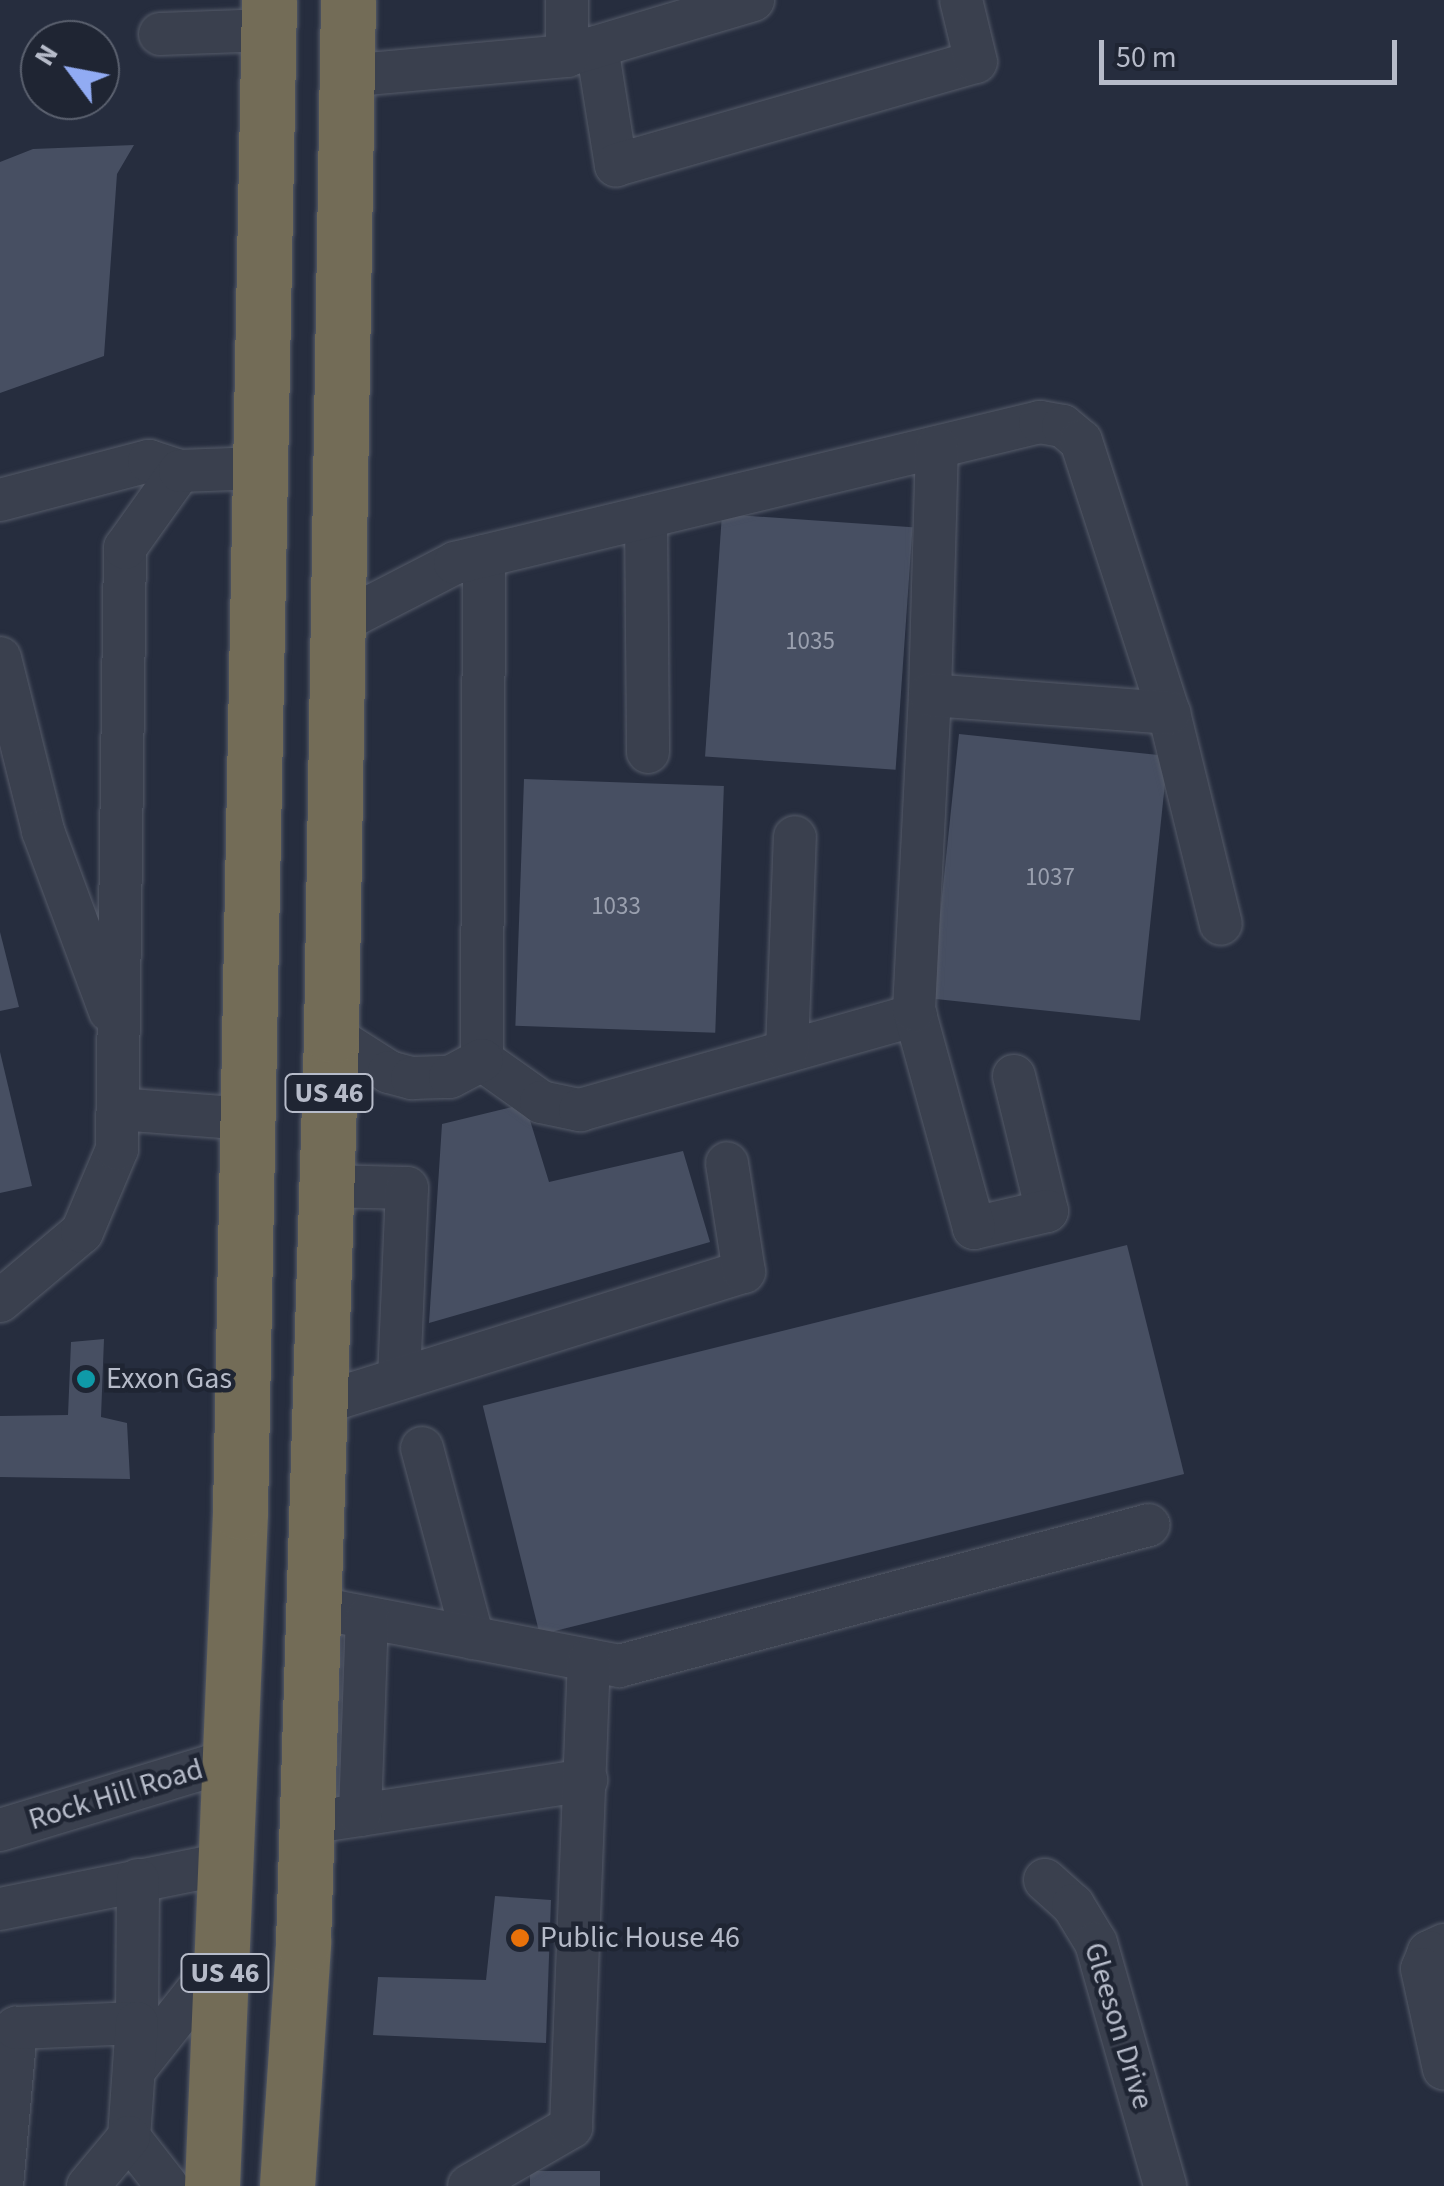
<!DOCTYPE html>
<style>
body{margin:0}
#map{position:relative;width:1444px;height:2186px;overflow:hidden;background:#262d3e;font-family:"Source Sans 3",sans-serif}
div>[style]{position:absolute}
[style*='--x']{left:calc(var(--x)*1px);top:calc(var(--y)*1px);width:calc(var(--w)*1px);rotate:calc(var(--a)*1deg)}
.building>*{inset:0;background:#474f62;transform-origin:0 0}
.roads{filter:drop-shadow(0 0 2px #555b69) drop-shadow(0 0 2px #555b69)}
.minor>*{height:42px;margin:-21px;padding:0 21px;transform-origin:21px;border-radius:21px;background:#3a404e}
.highway>*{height:55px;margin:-27.5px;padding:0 27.5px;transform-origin:27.5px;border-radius:27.5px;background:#736c57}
.dots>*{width:28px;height:28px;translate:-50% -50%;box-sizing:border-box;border:5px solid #1f2533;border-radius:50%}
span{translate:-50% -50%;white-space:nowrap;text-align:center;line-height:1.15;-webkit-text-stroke:9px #1f2533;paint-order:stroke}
.number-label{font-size:25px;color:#9aa0af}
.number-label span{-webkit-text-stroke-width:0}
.shield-label span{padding:2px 8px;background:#1f2533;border:2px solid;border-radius:8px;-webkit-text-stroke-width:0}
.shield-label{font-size:28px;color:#b6bbc9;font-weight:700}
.poi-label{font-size:30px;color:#b6bbc9}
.left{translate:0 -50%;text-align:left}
.street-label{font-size:30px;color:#b6bbc9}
.north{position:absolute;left:20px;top:20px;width:100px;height:100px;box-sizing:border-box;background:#1f2533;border:2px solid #5b616f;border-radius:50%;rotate:302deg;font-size:28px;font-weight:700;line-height:40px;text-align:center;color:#b6bbc9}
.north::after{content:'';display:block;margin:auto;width:35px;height:45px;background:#91abf3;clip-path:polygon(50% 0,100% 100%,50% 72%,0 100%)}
.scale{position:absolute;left:1099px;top:40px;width:298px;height:45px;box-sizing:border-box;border:5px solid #b6bbc9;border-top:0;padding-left:12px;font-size:30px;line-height:35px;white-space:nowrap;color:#b6bbc9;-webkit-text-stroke:8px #1f2533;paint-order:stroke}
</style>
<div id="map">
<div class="building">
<i style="clip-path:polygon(134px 145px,117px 174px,104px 356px,0 393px,0 162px,33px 149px)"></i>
<i style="left:722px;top:514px;width:191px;height:243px;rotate:4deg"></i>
<i style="left:959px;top:734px;width:210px;height:266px;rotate:6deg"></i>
<i style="left:524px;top:779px;width:200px;height:247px;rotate:2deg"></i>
<i style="clip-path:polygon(0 932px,19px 1007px,0 1011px)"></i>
<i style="clip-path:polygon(0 1052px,32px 1186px,0 1193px)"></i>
<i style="clip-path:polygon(525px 1104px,549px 1182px,683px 1151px,710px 1242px,429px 1323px,442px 1124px)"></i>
<i style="left:1127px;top:1245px;width:236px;height:664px;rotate:76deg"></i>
<i style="clip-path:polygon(104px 1339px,101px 1417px,127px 1423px,130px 1479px,0 1477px,0 1416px,68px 1415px,71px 1342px)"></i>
<i style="clip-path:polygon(495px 1896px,551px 1900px,546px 2043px,373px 2035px,378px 1977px,486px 1980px)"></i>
<i style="left:530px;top:2171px;width:70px;height:15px"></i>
</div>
<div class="roads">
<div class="minor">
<i style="--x:160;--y:34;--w:109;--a:-2.1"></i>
<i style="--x:597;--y:47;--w:120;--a:80.9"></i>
<i style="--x:616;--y:165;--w:374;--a:-16"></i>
<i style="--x:976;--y:62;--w:64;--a:-103.6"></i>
<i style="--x:572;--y:54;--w:189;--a:-16.6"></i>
<i style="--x:346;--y:76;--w:222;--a:-5.2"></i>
<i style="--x:567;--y:56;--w:56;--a:-90"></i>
<i style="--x:0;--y:500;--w:154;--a:-14.7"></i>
<i style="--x:149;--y:461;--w:33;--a:18"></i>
<i style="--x:646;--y:517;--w:235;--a:89.5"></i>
<i style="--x:484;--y:556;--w:504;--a:90.23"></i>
<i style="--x:482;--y:1060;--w:72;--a:35.4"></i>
<i style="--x:541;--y:1102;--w:40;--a:12"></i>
<i style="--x:580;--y:1110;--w:349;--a:-15.8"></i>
<i style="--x:335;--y:625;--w:135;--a:-27.3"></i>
<i style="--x:455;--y:563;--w:602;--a:-13.55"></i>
<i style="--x:1040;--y:422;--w:23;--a:10"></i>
<i style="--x:1063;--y:426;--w:23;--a:40"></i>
<i style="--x:1081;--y:441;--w:286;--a:72.1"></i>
<i style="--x:1169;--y:713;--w:217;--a:76.2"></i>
<i style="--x:0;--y:658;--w:178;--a:76"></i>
<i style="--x:43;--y:831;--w:192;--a:69.6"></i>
<i style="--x:930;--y:695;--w:248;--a:-88.4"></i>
<i style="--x:331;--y:1035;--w:69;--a:32.5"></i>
<i style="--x:389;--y:1072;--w:24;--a:15"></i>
<i style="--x:412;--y:1078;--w:38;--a:-2"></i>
<i style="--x:450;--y:1077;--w:36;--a:-28"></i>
<i style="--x:787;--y:1051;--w:214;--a:-87.9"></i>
<i style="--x:1014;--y:1076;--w:139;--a:76.3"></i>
<i style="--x:1047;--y:1211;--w:75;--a:166.9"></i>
<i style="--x:974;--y:1228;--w:226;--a:-105.4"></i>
<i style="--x:914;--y:1010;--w:315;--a:-87.1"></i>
<i style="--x:930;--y:695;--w:240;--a:4.3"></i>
<i style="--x:118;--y:1109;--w:129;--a:4.4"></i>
<i style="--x:326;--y:1186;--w:81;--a:1.4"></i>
<i style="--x:407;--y:1188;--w:191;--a:92.4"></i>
<i style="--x:0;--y:1301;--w:107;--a:-40.1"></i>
<i style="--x:82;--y:1232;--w:90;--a:-67.1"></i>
<i style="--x:117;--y:1149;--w:601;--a:-89.24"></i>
<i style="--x:125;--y:548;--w:95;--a:-54.5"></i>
<i style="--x:180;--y:471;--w:80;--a:-2.1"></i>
<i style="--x:319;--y:1404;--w:445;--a:-17.3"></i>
<i style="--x:744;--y:1272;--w:110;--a:-98.9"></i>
<i style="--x:422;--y:1448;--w:197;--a:75"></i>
<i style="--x:313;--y:1607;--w:312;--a:10.9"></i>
<i style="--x:619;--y:1666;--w:548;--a:-14.9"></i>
<i style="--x:360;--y:1815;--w:229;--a:-8.8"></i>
<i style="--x:306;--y:1823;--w:55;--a:-8.4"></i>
<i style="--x:360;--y:1815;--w:197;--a:-88"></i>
<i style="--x:0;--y:1830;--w:244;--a:-16.9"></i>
<i style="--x:1045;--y:1880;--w:38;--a:42"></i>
<i style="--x:1073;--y:1905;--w:44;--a:58.8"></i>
<i style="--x:1096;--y:1943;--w:253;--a:74.1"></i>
<i style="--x:0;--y:1909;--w:234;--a:-11.4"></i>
<i style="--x:1444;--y:1945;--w:17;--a:155"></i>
<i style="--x:1429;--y:1952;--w:18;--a:112"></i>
<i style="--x:1422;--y:1969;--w:102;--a:77.6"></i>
<i style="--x:137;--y:2023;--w:143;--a:-89.6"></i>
<i style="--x:136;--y:2068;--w:145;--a:-51.7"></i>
<i style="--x:129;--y:2137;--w:62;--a:52.2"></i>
<i style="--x:2;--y:2186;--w:159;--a:-84.9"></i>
<i style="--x:16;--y:2028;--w:121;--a:-2.4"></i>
<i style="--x:137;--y:2023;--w:114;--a:94"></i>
<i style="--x:129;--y:2137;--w:64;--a:129.9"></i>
<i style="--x:469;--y:2186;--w:118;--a:-30"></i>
<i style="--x:571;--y:2127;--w:467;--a:-87.8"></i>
</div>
<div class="highway">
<i style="--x:212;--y:2186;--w:675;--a:-87.62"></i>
<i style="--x:240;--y:1512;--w:1512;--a:-88.9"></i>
<i style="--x:287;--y:2186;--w:244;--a:-86.2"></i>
<i style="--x:303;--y:1943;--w:908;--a:-88.23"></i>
<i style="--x:331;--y:1035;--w:1035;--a:-89.06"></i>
</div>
</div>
<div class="dots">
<i style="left:86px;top:1379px;background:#0f9aa8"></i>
<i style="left:520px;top:1938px;background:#e8710a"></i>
</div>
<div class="number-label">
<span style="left:810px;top:641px">1035</span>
<span style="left:1050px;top:877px">1037</span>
<span style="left:616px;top:906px">1033</span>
</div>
<div class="shield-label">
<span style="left:329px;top:1093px">US 46</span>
<span style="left:225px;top:1973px">US 46</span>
</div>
<div class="poi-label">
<span class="left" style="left:106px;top:1379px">Exxon Gas</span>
<span class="left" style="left:540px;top:1938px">Public House 46</span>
</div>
<div class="street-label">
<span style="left:116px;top:1795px;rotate:-17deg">Rock Hill Road</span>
<span style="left:1118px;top:2026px;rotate:73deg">Gleeson Drive</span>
</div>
<div class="north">N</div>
<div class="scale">50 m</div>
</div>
